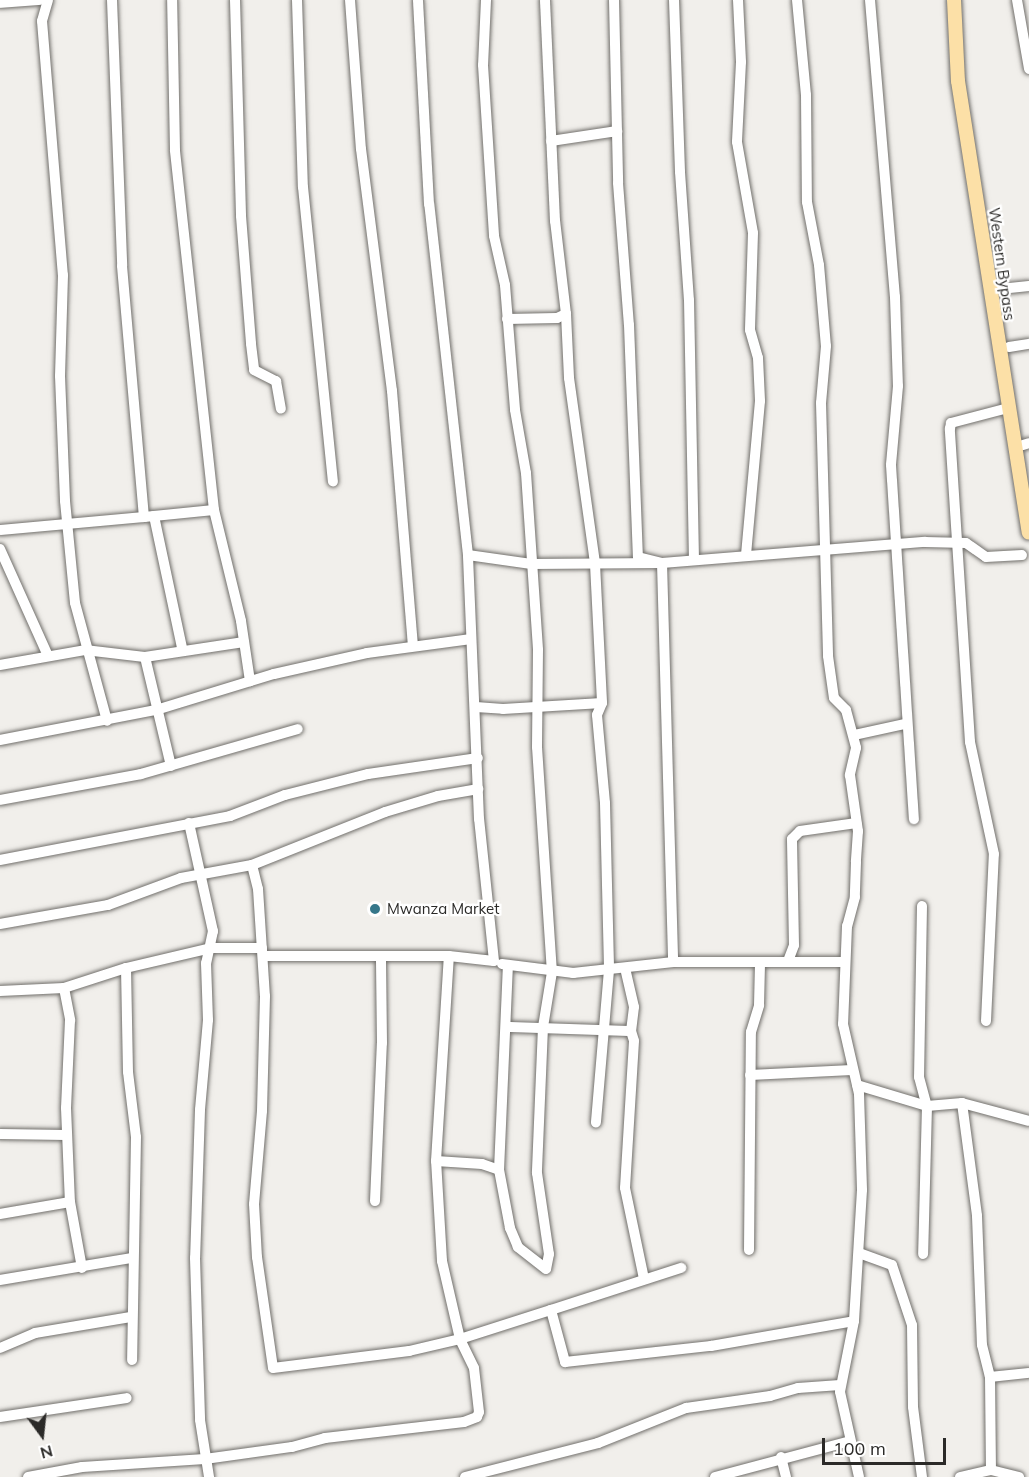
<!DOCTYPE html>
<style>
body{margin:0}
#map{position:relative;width:1029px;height:1477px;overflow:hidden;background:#f1efeb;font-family:Mulish,sans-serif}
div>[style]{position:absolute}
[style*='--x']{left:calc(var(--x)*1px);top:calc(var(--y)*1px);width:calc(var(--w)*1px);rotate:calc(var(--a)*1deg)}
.roads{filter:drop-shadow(0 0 2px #716f6b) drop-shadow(0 0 2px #716f6b)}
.minor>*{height:10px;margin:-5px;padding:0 5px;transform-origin:5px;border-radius:5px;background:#fff}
.major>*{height:14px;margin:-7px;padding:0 7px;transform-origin:7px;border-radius:7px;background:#fce0a7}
.dots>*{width:16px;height:16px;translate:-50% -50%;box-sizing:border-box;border:3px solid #fff;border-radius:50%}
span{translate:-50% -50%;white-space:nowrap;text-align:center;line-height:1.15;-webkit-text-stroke:4.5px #fff;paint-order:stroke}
.street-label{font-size:15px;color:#2b2a28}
.poi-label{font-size:15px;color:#2b2a28}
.left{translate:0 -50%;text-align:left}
.north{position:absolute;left:12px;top:1405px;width:60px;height:60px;-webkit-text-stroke:4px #fff;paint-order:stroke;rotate:165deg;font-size:16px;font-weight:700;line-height:24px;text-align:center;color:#2b2a28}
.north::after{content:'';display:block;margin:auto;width:21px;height:27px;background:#2b2a28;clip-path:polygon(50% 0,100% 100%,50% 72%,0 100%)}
.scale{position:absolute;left:822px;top:1438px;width:124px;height:27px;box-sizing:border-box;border:3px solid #2b2a28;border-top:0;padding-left:8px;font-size:18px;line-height:21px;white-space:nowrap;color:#2b2a28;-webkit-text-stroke:4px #fff;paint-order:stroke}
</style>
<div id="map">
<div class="roads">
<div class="minor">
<i style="--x:48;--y:0;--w:22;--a:106"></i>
<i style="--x:42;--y:21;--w:255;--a:85.3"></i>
<i style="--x:63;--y:275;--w:101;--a:91.7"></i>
<i style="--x:60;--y:376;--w:125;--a:87.7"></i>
<i style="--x:65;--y:501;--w:102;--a:84.4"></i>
<i style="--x:75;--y:603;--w:122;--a:74.8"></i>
<i style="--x:112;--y:0;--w:266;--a:87.8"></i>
<i style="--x:122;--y:266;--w:252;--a:85"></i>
<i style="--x:144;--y:517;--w:70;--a:-5.7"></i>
<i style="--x:214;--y:510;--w:362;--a:-96.2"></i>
<i style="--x:175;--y:150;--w:150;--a:-91.1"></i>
<i style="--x:235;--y:0;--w:216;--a:88.4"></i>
<i style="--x:241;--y:216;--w:128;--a:85.5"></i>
<i style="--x:251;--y:344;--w:26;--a:83"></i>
<i style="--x:254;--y:370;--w:25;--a:27"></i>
<i style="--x:276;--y:381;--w:28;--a:80"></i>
<i style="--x:297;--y:0;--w:187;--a:88.2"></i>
<i style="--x:303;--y:187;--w:296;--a:84.2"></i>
<i style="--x:350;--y:0;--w:149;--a:85.8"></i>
<i style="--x:361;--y:149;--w:244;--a:82.7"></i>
<i style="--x:392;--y:391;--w:255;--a:85.3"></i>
<i style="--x:486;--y:0;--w:65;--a:92.6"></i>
<i style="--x:483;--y:65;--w:171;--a:86.3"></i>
<i style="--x:494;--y:236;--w:50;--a:77.3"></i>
<i style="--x:505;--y:285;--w:125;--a:85.4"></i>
<i style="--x:515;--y:410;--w:64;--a:80.1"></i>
<i style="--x:526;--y:473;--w:177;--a:86.1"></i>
<i style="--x:538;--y:650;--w:97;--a:90.6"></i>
<i style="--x:537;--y:747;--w:225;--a:86.2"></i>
<i style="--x:552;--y:972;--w:56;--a:99.3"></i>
<i style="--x:543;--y:1027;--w:146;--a:92.4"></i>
<i style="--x:537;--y:1173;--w:82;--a:81.6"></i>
<i style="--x:549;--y:1254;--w:15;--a:101"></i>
<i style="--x:546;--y:1269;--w:36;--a:-142"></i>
<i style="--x:518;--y:1247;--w:21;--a:-113"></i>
<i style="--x:510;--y:1228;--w:59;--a:-100.7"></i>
<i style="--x:499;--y:1170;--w:204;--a:-87.5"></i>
<i style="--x:614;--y:0;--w:183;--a:88.7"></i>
<i style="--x:618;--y:183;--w:142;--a:85.6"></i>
<i style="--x:629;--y:325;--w:232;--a:87.8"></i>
<i style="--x:638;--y:557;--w:25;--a:14"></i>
<i style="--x:662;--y:563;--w:399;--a:88.4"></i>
<i style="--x:674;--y:0;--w:172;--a:88"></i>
<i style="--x:680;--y:172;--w:128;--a:86"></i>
<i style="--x:689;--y:300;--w:259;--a:88.9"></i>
<i style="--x:738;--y:0;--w:62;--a:87.2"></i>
<i style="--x:741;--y:62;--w:80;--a:92.9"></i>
<i style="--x:737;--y:142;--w:92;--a:80"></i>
<i style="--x:753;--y:233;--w:97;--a:91.8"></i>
<i style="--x:750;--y:330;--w:29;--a:74"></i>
<i style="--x:758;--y:358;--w:43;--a:87.3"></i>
<i style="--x:760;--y:401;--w:155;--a:95.2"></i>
<i style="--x:797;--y:0;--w:95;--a:84.6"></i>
<i style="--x:806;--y:95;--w:107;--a:89.5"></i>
<i style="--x:807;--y:202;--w:64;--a:79.2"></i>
<i style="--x:819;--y:265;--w:81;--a:85.1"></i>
<i style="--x:826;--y:346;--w:57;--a:95"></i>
<i style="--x:821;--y:403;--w:253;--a:88.4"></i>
<i style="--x:828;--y:656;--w:42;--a:81.9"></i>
<i style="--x:834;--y:698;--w:17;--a:45"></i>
<i style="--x:846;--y:710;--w:39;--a:75"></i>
<i style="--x:856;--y:748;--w:28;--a:103"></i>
<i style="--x:850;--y:775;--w:57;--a:81.9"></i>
<i style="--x:858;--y:831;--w:31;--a:94"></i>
<i style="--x:856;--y:862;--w:35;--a:92"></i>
<i style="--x:855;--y:897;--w:30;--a:105"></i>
<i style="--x:847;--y:926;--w:98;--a:92.3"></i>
<i style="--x:843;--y:1024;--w:72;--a:77.1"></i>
<i style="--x:859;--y:1094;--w:96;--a:88.2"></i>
<i style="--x:862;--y:1190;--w:131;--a:93.5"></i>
<i style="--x:854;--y:1321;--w:72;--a:101.2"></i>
<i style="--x:840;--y:1392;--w:87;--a:77.4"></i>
<i style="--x:870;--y:0;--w:298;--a:85.2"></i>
<i style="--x:895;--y:297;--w:89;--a:88.1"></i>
<i style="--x:898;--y:386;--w:79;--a:95.1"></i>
<i style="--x:891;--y:465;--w:355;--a:86.3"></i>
<i style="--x:1017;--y:0;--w:70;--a:80.1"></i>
<i style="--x:0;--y:3;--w:40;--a:-4.3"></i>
<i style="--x:551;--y:141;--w:67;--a:-8.6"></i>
<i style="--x:1000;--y:289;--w:29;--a:-6"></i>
<i style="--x:566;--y:314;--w:64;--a:87.3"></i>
<i style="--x:569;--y:378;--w:188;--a:82"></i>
<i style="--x:595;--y:564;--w:139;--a:87.1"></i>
<i style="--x:602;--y:703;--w:13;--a:113"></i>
<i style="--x:597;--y:715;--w:88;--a:84.8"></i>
<i style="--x:605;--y:803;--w:167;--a:88.6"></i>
<i style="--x:609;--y:970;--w:153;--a:94.9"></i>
<i style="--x:507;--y:319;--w:50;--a:-1.1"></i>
<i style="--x:557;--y:318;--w:10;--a:-24"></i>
<i style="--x:566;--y:314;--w:94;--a:-96.7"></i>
<i style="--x:555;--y:221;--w:221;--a:-92.6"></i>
<i style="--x:1009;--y:347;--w:20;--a:-9"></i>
<i style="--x:1023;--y:445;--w:6;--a:-18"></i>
<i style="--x:214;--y:510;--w:114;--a:76.3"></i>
<i style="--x:241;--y:621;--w:61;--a:81.5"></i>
<i style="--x:154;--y:516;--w:135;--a:78"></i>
<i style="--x:0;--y:530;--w:145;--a:-5.2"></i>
<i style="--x:0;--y:549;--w:117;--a:65.8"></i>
<i style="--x:468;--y:555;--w:64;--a:8.1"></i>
<i style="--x:531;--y:564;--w:131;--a:-0.4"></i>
<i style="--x:662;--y:563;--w:264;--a:-4.6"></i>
<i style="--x:925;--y:542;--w:41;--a:1.4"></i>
<i style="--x:966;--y:543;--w:24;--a:35"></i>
<i style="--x:986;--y:557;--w:36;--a:-3"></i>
<i style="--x:145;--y:657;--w:112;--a:76.6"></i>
<i style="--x:0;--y:665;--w:86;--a:-10"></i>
<i style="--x:85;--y:650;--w:60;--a:6.7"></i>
<i style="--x:145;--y:657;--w:100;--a:-8.6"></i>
<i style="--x:476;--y:707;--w:27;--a:4"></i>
<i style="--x:503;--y:709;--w:99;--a:-3.5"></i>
<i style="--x:854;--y:735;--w:52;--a:-12.2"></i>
<i style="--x:0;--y:740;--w:159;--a:-10.9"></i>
<i style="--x:156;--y:710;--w:123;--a:-17"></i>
<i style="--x:274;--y:674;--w:95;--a:-12.7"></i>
<i style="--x:367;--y:653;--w:105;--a:-7.7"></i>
<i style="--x:0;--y:800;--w:143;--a:-10.4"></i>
<i style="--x:141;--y:774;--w:163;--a:-16"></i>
<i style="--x:189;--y:823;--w:111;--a:77.5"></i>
<i style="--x:213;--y:931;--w:33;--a:102"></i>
<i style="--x:206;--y:963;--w:57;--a:88"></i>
<i style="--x:208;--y:1020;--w:90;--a:95.1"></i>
<i style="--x:200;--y:1110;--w:148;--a:91.9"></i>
<i style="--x:195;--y:1258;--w:162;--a:88.2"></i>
<i style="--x:200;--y:1420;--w:58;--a:81"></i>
<i style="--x:0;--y:860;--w:234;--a:-10.8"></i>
<i style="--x:230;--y:816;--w:59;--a:-20.9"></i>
<i style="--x:285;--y:795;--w:86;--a:-14.2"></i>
<i style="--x:368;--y:774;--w:111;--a:-8.3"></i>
<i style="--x:252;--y:865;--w:25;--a:76"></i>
<i style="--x:258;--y:889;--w:107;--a:86.3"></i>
<i style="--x:265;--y:996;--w:115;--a:91.5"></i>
<i style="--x:262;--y:1111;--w:93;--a:94.9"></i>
<i style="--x:254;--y:1204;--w:53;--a:86.8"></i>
<i style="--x:257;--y:1257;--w:112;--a:81.8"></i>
<i style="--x:273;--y:1368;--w:137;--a:-7.1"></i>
<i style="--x:409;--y:1351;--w:52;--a:-13.2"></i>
<i style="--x:460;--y:1339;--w:80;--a:-103"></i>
<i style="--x:442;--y:1261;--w:100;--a:-93.4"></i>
<i style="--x:436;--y:1161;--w:205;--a:-86.4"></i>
<i style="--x:922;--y:906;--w:171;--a:91"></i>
<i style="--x:919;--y:1077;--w:30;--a:75"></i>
<i style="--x:927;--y:1106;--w:148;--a:91.5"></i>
<i style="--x:0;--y:924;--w:110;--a:-10"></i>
<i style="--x:108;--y:905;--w:78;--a:-20.3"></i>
<i style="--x:181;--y:878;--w:72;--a:-10.4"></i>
<i style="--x:252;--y:865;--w:143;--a:-21.7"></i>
<i style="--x:385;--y:812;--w:55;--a:-16.8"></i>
<i style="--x:438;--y:796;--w:41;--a:-9.9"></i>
<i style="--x:263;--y:956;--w:186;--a:0"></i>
<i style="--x:449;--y:956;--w:45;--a:6.3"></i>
<i style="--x:494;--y:961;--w:143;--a:-96"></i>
<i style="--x:479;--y:819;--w:264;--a:-92.4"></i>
<i style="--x:468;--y:555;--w:353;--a:-96.3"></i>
<i style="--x:429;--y:204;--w:204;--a:-93.1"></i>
<i style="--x:788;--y:961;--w:17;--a:-69"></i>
<i style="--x:794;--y:945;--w:106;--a:-91.1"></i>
<i style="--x:792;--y:839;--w:11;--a:-45"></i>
<i style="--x:800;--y:831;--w:57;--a:-8.1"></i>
<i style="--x:502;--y:964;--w:72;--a:7.2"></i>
<i style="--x:573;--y:973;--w:101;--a:-6.3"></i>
<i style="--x:673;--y:962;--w:172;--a:0"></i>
<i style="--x:126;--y:968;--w:104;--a:88.9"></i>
<i style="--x:128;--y:1072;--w:65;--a:83"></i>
<i style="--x:136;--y:1137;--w:223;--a:91"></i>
<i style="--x:625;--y:968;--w:40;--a:77"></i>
<i style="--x:634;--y:1007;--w:24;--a:97"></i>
<i style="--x:631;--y:1031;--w:10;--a:73"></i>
<i style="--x:634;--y:1041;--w:147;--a:93.5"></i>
<i style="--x:625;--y:1188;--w:93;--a:78.2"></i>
<i style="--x:64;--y:988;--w:33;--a:79"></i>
<i style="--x:70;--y:1020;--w:88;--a:92.6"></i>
<i style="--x:66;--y:1108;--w:94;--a:87.6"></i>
<i style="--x:0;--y:991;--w:64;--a:-2.7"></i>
<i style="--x:64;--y:988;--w:65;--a:-17.9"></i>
<i style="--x:126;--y:968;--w:87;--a:-13.2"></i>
<i style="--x:211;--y:948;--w:51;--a:0"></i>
<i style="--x:986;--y:1021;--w:167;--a:-87.3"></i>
<i style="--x:994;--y:854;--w:115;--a:-102.1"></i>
<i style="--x:970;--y:742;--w:314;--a:-93.7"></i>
<i style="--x:950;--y:429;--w:6;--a:-81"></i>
<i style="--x:951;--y:423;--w:59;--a:-14.7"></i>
<i style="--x:508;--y:1027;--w:123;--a:1.9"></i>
<i style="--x:750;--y:1075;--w:102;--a:-2.8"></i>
<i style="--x:857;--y:1085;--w:73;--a:16.7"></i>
<i style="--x:927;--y:1106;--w:35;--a:-5"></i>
<i style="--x:962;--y:1103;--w:69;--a:15"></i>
<i style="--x:962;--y:1103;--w:114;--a:82.4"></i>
<i style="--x:977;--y:1216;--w:129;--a:87.8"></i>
<i style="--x:982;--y:1345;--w:33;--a:76"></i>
<i style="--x:990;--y:1377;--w:93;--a:89.4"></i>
<i style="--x:0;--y:1134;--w:66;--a:0.9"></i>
<i style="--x:436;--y:1161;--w:46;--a:3.7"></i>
<i style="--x:482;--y:1164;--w:18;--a:19"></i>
<i style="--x:375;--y:1201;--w:158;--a:-87.5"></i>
<i style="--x:382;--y:1043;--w:87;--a:-90.7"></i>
<i style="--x:0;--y:1214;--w:71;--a:-9.7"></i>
<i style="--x:70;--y:1202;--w:67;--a:79.7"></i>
<i style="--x:749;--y:1250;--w:218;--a:-89.5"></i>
<i style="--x:751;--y:1032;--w:28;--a:-73"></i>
<i style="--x:759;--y:1005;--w:42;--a:-88.6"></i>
<i style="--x:859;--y:1253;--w:35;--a:20"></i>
<i style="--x:892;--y:1265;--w:63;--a:71.6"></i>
<i style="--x:912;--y:1325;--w:82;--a:89.3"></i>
<i style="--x:913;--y:1407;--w:71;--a:82.7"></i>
<i style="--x:0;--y:1280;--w:134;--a:-9.5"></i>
<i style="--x:551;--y:1310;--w:137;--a:-17.9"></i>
<i style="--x:0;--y:1348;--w:38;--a:-23"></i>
<i style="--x:35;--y:1333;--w:97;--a:-9.5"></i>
<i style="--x:990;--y:1377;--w:39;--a:-6"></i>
<i style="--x:0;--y:1417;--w:128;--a:-8.5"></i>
<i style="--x:781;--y:1457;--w:21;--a:76"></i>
<i style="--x:28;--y:1477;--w:55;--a:-10.5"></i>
<i style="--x:82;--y:1467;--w:123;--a:-3.7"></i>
<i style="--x:205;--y:1459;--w:88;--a:-7.9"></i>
<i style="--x:292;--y:1447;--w:34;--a:-15"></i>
<i style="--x:325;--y:1438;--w:140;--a:-6.6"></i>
<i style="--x:464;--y:1422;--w:14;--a:-21"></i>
<i style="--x:477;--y:1417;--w:5;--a:-68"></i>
<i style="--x:479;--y:1412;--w:44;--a:-96.5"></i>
<i style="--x:474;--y:1368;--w:32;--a:-116"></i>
<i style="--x:460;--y:1339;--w:96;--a:-17.7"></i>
<i style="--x:551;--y:1310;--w:54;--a:74.9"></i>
<i style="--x:565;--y:1362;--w:147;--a:-6.3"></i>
<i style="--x:711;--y:1346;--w:145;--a:-9.9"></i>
<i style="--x:465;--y:1477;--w:137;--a:-14.3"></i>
<i style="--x:598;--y:1443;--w:95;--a:-21.7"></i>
<i style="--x:686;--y:1408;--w:85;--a:-8.1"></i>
<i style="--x:770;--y:1396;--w:29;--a:-16"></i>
<i style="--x:798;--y:1388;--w:42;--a:-4.1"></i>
<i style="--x:715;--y:1477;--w:140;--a:-14.9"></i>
<i style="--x:960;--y:1477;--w:32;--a:-13"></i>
<i style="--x:991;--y:1470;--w:29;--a:14"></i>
</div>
<div class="major">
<i style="--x:954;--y:0;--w:81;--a:87.2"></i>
<i style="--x:958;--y:81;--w:457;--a:81.1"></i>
</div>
</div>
<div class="dots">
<i style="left:375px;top:909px;background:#36778a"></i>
</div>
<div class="street-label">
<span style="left:1002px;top:264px;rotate:82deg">Western Bypass</span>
</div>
<div class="poi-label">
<span class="left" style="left:387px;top:909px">Mwanza Market</span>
</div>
<div class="north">N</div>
<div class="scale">100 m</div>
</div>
